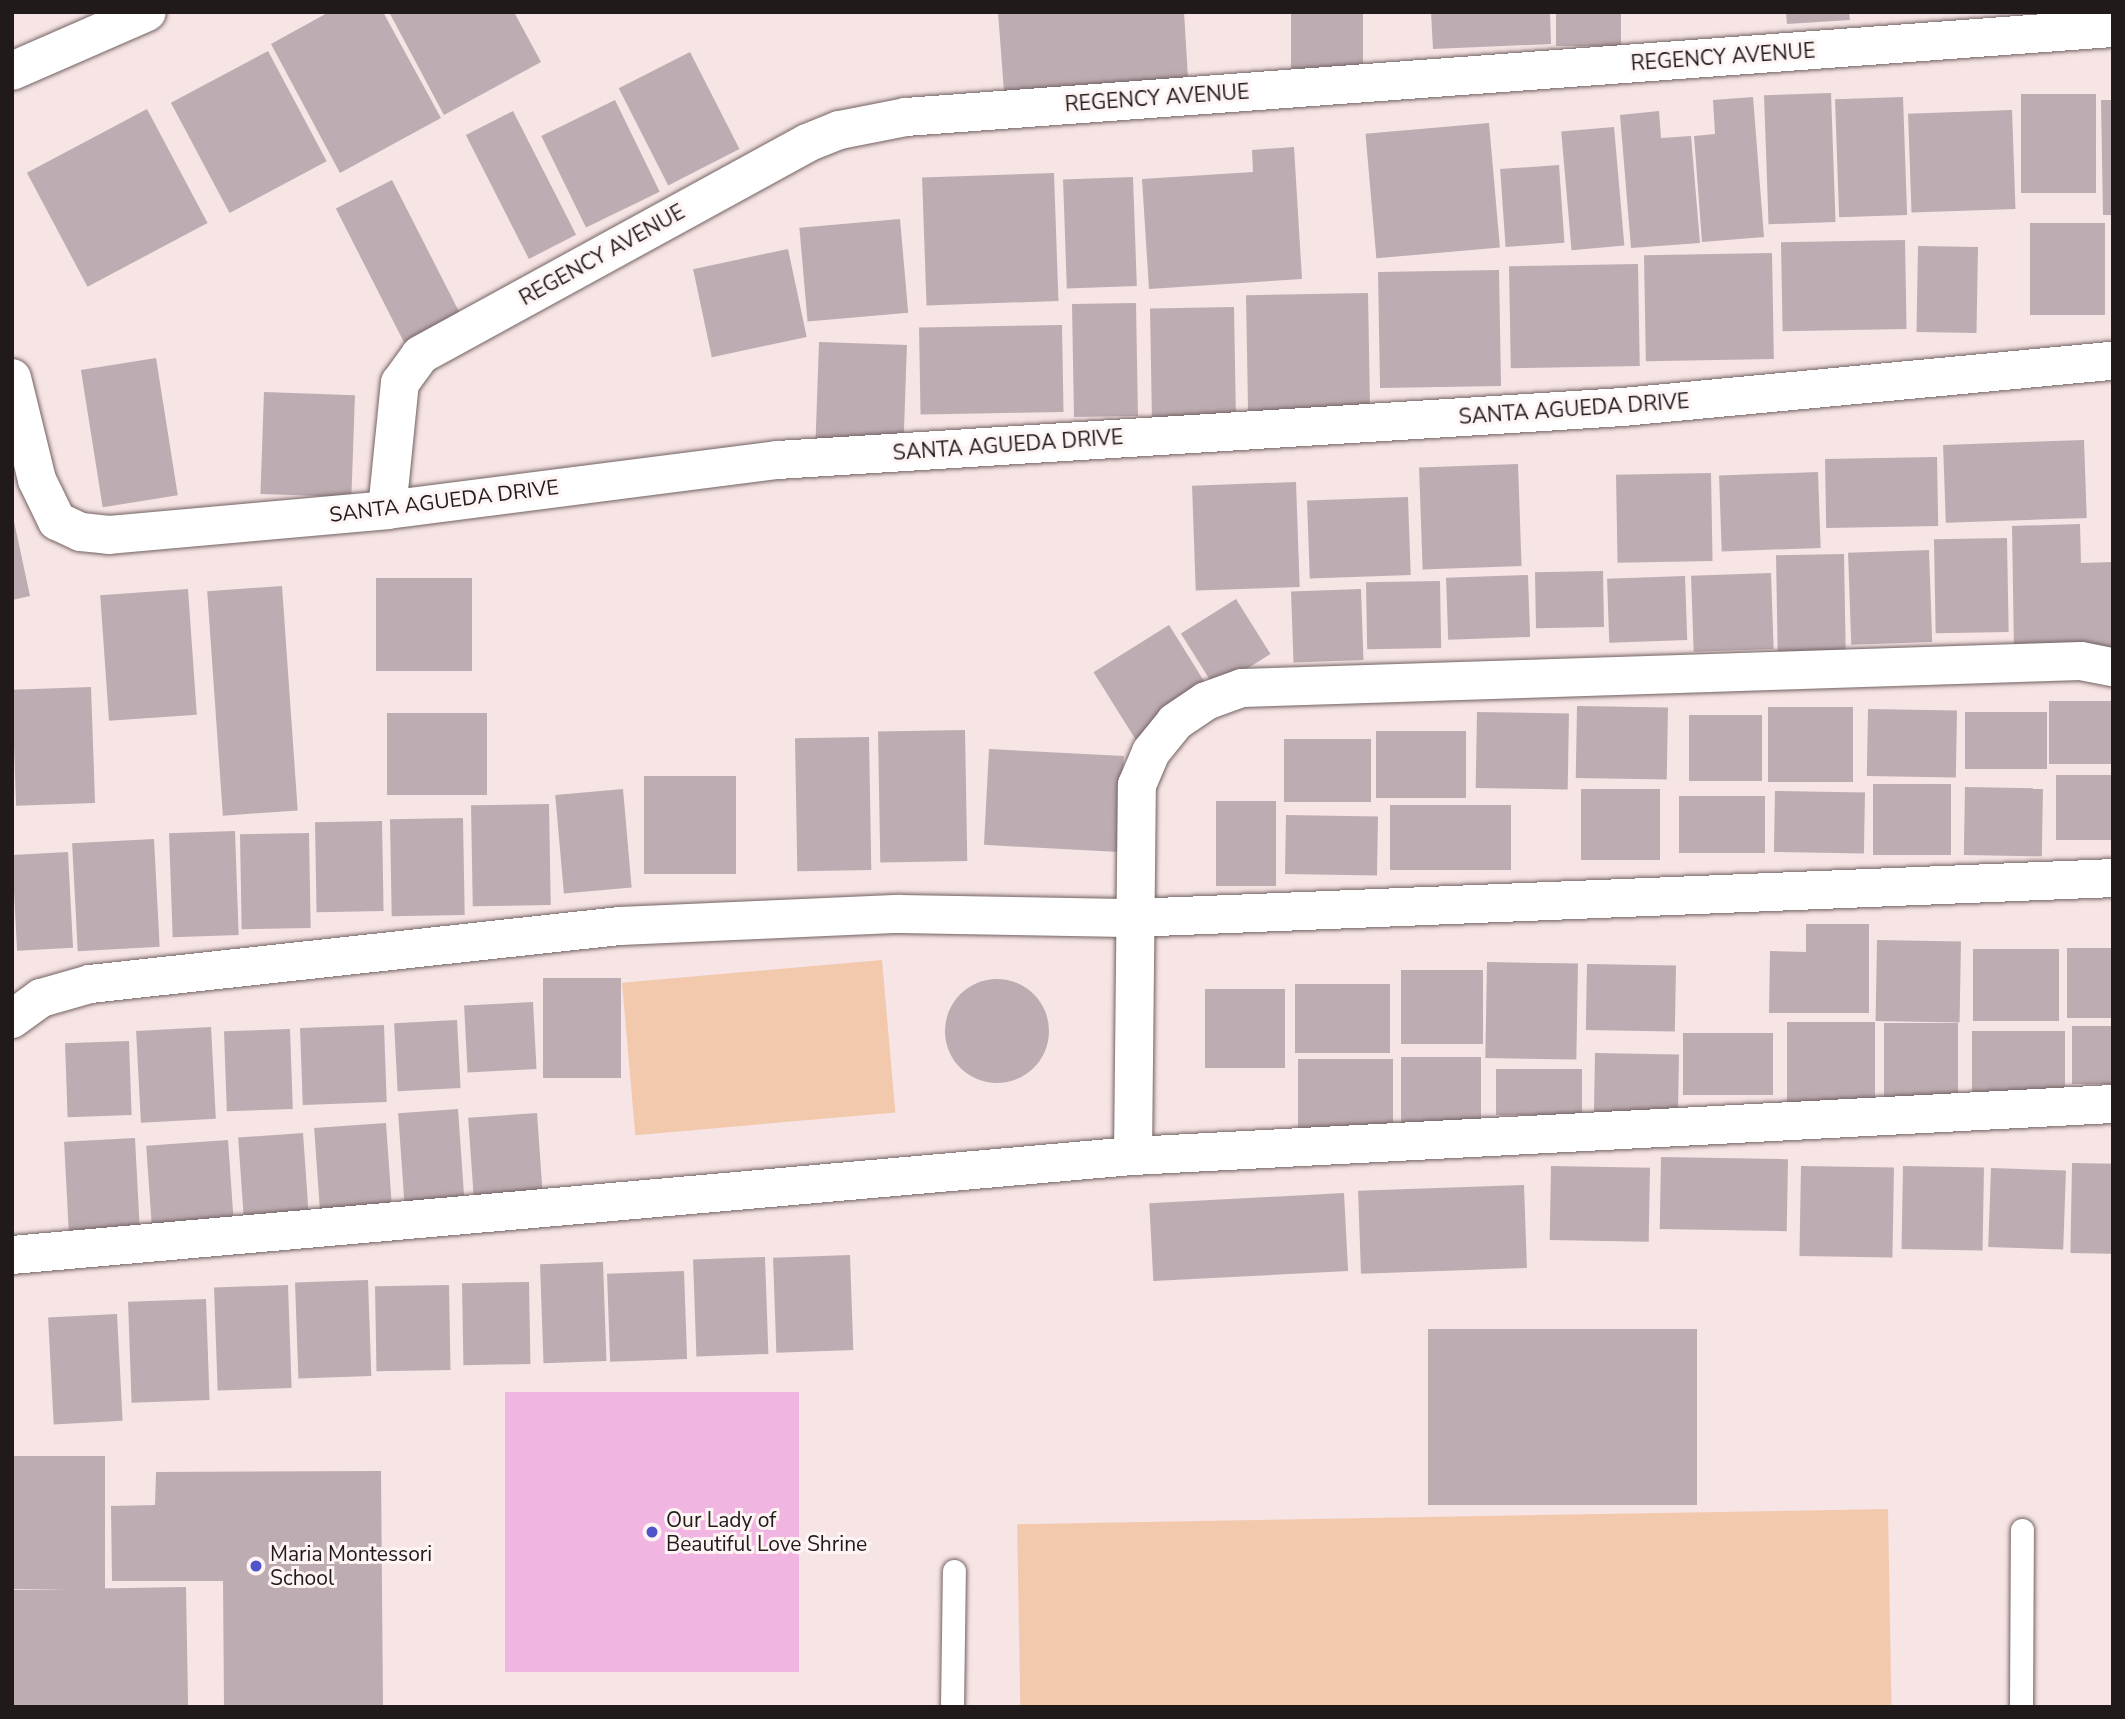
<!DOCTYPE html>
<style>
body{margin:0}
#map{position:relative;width:2125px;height:1719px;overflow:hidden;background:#f7e4e5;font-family:"Nunito Sans",sans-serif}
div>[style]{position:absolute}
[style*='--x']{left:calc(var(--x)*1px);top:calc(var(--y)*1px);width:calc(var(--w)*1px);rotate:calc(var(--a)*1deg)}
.green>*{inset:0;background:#f2c9ad;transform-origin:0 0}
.water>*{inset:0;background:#f0b5e0;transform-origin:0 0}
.building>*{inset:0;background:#bdacb1;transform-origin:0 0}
.round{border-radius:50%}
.roads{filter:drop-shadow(0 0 2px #726262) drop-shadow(0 0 2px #726262)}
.lane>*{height:23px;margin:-11.5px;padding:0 11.5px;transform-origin:11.5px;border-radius:11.5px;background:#fff}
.street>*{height:38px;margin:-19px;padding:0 19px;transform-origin:19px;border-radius:19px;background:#fff}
.dots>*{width:19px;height:19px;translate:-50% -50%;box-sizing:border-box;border:4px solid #fff4f4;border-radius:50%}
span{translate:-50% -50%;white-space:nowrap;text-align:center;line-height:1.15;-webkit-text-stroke:6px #fff4f4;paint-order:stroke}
.street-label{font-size:21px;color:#201a1a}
.poi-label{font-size:21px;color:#201a1a}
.left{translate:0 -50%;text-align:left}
.frame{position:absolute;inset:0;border:14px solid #201a1a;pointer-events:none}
</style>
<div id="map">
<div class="green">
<i style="left:882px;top:960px;width:153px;height:261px;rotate:85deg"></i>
<i style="left:1888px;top:1509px;width:198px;height:871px;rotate:89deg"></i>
</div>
<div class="water">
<i style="left:505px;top:1392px;width:294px;height:280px"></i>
</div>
<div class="building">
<i style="clip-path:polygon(329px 12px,383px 12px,441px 118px,340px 173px,271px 44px)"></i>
<i style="clip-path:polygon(389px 12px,514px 12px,541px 62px,444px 115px)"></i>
<i style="clip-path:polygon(998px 12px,1184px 12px,1188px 78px,1004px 92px)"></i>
<i style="left:1291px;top:12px;width:72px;height:67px"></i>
<i style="clip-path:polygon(1431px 12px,1550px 12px,1551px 44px,1433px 49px)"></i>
<i style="left:1556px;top:12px;width:65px;height:34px"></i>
<i style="clip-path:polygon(1786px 12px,1849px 12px,1850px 20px,1787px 24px)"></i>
<i style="left:268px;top:51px;width:125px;height:110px;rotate:62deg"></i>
<i style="left:690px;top:52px;width:109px;height:80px;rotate:63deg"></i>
<i style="left:1831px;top:93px;width:129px;height:67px;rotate:88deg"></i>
<i style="left:2096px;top:94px;width:99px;height:75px;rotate:90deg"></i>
<i style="clip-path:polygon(1753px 97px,1764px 237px,1702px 242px,1694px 136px,1715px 134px,1713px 100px)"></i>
<i style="left:1903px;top:97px;width:118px;height:68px;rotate:88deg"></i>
<i style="left:615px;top:100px;width:102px;height:82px;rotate:64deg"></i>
<i style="clip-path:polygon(2101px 100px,2113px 100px,2113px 215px,2103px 215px)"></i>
<i style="left:147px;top:109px;width:129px;height:136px;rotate:62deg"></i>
<i style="left:2012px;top:110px;width:99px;height:104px;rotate:88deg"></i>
<i style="left:513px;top:111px;width:139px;height:53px;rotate:63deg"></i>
<i style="clip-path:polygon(1659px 111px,1661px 138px,1691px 136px,1700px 243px,1631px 248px,1620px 115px)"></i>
<i style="left:1489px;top:123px;width:125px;height:124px;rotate:85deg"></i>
<i style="left:1614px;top:127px;width:119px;height:53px;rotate:85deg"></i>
<i style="clip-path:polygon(1294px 147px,1302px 279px,1149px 289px,1142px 179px,1253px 172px,1252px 150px)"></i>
<i style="left:1559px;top:165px;width:78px;height:59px;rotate:86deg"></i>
<i style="left:1054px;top:173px;width:128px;height:132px;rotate:88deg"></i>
<i style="left:1133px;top:177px;width:109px;height:70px;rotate:88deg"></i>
<i style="left:392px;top:180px;width:152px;height:63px;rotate:63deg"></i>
<i style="left:900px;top:219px;width:94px;height:101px;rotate:85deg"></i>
<i style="left:2030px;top:223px;width:75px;height:92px"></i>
<i style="left:1905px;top:240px;width:89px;height:124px;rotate:89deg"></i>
<i style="left:1918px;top:246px;width:60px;height:86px;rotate:1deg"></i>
<i style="left:788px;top:249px;width:90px;height:97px;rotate:78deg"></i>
<i style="left:1772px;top:253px;width:106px;height:128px;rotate:89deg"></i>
<i style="left:1638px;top:264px;width:102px;height:129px;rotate:89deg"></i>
<i style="left:1499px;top:270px;width:116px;height:121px;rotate:89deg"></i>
<i style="left:1368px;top:293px;width:117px;height:122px;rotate:89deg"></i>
<i style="left:1136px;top:303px;width:113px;height:64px;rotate:89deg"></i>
<i style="left:1234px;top:307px;width:112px;height:84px;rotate:89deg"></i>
<i style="left:1062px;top:325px;width:87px;height:143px;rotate:89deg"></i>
<i style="left:819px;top:342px;width:88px;height:103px;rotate:2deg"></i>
<i style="left:156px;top:358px;width:139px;height:76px;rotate:81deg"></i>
<i style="left:264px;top:392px;width:91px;height:102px;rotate:2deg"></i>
<i style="left:2084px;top:440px;width:78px;height:141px;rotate:88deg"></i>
<i style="left:1937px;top:457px;width:69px;height:112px;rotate:89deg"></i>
<i style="left:1518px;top:464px;width:102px;height:99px;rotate:88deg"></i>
<i style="left:1818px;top:472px;width:76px;height:99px;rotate:88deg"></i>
<i style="left:1711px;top:473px;width:88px;height:95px;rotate:89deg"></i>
<i style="left:1296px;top:482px;width:105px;height:104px;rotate:88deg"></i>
<i style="left:1408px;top:497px;width:78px;height:101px;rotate:88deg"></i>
<i style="clip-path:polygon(12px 512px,30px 596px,12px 600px)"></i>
<i style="clip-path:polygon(2080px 524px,2081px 563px,2113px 562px,2113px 649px,2014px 652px,2012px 526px)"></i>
<i style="left:2007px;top:538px;width:94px;height:73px;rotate:89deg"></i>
<i style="left:1929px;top:550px;width:92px;height:81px;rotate:88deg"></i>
<i style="left:1844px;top:554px;width:99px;height:68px;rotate:89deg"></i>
<i style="left:1603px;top:571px;width:56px;height:68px;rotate:89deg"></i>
<i style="left:1771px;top:573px;width:76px;height:80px;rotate:88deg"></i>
<i style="left:1528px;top:575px;width:62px;height:82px;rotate:88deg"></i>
<i style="left:1685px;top:576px;width:64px;height:78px;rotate:88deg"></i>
<i style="left:376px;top:578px;width:96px;height:93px"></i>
<i style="left:1440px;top:581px;width:67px;height:74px;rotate:89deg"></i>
<i style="left:282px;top:586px;width:225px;height:75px;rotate:86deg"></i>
<i style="left:188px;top:589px;width:126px;height:88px;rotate:86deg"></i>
<i style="left:1361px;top:589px;width:71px;height:70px;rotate:88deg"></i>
<i style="left:1236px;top:599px;width:65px;height:65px;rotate:58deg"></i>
<i style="left:1169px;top:625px;width:82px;height:89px;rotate:58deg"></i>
<i style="left:91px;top:687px;width:116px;height:79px;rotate:88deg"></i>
<i style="left:2049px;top:701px;width:64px;height:63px"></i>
<i style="left:1577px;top:706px;width:91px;height:72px;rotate:1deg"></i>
<i style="left:1768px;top:707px;width:85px;height:75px"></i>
<i style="left:1868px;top:709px;width:89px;height:67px;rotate:1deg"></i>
<i style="left:1477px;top:712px;width:92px;height:76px;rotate:1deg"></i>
<i style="left:1965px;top:712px;width:82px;height:57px"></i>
<i style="left:387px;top:713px;width:100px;height:82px"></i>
<i style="left:1689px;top:715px;width:73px;height:66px"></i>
<i style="left:965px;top:730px;width:131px;height:87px;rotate:89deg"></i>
<i style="left:1376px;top:731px;width:90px;height:67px"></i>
<i style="left:869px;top:737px;width:133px;height:74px;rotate:89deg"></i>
<i style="left:1284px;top:739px;width:87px;height:63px"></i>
<i style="left:989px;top:749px;width:135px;height:96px;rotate:3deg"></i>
<i style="left:2056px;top:775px;width:57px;height:65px"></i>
<i style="left:644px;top:776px;width:92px;height:98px"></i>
<i style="left:1873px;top:784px;width:78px;height:71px"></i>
<i style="left:1965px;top:787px;width:78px;height:68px;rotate:1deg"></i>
<i style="left:623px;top:789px;width:99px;height:68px;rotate:85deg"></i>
<i style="left:1581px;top:789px;width:79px;height:71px"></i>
<i style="left:1775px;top:791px;width:90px;height:61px;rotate:1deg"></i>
<i style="left:1679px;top:796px;width:86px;height:57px"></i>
<i style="left:1216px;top:801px;width:60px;height:85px"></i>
<i style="left:549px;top:804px;width:101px;height:78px;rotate:89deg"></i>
<i style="left:1390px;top:805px;width:121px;height:65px"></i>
<i style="left:1286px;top:815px;width:92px;height:59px;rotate:1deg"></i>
<i style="left:463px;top:818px;width:97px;height:73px;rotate:89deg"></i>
<i style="left:382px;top:821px;width:90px;height:67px;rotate:89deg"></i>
<i style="left:235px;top:831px;width:104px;height:66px;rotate:88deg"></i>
<i style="left:309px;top:833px;width:95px;height:69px;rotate:89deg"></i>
<i style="left:154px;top:839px;width:108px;height:82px;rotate:87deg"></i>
<i style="left:68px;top:852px;width:96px;height:56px;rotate:87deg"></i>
<i style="clip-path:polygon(1806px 924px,1869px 924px,1869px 1013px,1769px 1013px,1770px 951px,1806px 952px)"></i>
<i style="left:1877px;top:940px;width:84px;height:81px;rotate:1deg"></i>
<i style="left:2067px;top:948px;width:46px;height:70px"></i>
<i style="left:1973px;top:949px;width:86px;height:72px"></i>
<i style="left:1487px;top:962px;width:91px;height:96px;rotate:1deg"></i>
<i style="left:1587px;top:964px;width:89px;height:66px;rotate:1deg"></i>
<i style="left:1401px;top:970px;width:82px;height:74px"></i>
<i style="left:543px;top:978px;width:78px;height:100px"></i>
<i class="round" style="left:945px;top:979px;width:104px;height:104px"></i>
<i style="left:1295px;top:984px;width:95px;height:69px"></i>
<i style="left:1205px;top:989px;width:80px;height:79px"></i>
<i style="left:533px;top:1002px;width:67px;height:69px;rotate:87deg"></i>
<i style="left:457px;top:1020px;width:68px;height:63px;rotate:87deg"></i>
<i style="left:1787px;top:1022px;width:88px;height:91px"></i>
<i style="left:1884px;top:1023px;width:74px;height:85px"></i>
<i style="left:384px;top:1025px;width:77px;height:84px;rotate:88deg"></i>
<i style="left:2072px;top:1026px;width:41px;height:58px"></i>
<i style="left:211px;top:1027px;width:92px;height:75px;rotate:87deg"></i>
<i style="left:290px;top:1029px;width:80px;height:66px;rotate:88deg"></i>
<i style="left:1972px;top:1031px;width:93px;height:70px"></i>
<i style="left:1773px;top:1033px;width:62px;height:90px;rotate:90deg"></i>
<i style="left:129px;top:1041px;width:74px;height:64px;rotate:88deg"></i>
<i style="left:1595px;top:1053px;width:84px;height:72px;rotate:1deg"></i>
<i style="left:1401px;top:1057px;width:80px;height:77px"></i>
<i style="left:1298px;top:1059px;width:95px;height:77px"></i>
<i style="left:1496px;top:1069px;width:86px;height:46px"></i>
<i style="left:458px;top:1109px;width:102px;height:60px;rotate:86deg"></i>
<i style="left:537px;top:1113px;width:89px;height:69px;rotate:86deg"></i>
<i style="left:386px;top:1123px;width:92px;height:72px;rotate:86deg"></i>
<i style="left:303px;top:1133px;width:90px;height:65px;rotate:86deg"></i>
<i style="left:135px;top:1138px;width:89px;height:71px;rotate:87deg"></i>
<i style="left:228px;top:1140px;width:90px;height:82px;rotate:86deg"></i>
<i style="left:1661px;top:1157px;width:127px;height:72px;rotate:1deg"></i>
<i style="left:2072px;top:1163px;width:41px;height:90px;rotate:1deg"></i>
<i style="left:1551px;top:1166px;width:99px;height:74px;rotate:1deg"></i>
<i style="left:1801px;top:1166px;width:93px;height:90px;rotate:1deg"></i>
<i style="left:1903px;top:1166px;width:81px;height:83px;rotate:1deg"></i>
<i style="left:1991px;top:1168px;width:75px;height:79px;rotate:2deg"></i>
<i style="left:1524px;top:1185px;width:83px;height:166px;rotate:88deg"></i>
<i style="left:1344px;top:1193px;width:78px;height:195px;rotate:87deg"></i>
<i style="left:850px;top:1255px;width:95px;height:77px;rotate:88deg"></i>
<i style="left:765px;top:1257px;width:97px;height:72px;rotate:88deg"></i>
<i style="left:603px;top:1262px;width:99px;height:63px;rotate:88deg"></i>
<i style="left:684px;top:1271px;width:88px;height:77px;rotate:88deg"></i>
<i style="left:368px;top:1280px;width:96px;height:73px;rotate:88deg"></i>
<i style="left:529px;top:1282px;width:82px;height:67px;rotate:89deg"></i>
<i style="left:288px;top:1285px;width:103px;height:74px;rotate:88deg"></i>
<i style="left:449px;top:1285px;width:85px;height:74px;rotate:89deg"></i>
<i style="left:206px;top:1299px;width:101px;height:78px;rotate:88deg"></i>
<i style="left:117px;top:1314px;width:107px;height:69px;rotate:87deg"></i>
<i style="left:1697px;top:1329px;width:176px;height:269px;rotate:90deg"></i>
<i style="left:12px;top:1456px;width:93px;height:133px"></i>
<i style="clip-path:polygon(381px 1471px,383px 1707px,224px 1707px,223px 1581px,112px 1581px,111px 1506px,155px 1505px,156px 1472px)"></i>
<i style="left:186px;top:1587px;width:120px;height:174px;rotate:89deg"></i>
</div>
<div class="roads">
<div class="lane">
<i style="--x:952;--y:1707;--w:136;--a:-89.2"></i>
<i style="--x:2021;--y:1707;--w:177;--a:-89.7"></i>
</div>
<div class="street">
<i style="--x:12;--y:71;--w:147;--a:-23.6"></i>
<i style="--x:12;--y:378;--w:105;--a:76.2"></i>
<i style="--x:37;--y:480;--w:46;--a:64"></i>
<i style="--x:57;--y:521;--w:26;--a:25"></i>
<i style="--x:81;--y:532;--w:28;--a:6"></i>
<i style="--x:109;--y:535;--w:279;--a:-5.1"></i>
<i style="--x:387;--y:510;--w:394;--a:-7.3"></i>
<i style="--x:778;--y:460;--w:847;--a:-3.59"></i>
<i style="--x:1623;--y:407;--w:492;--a:-5.4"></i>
<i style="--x:387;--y:510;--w:128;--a:-84.2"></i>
<i style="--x:400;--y:383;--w:34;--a:-54"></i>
<i style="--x:420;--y:355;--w:441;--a:-28.7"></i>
<i style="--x:807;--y:143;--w:35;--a:-22"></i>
<i style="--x:840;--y:130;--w:67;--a:-11.1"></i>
<i style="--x:906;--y:117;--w:1210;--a:-4.22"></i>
<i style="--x:12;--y:1019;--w:36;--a:-36"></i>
<i style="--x:41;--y:998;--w:51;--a:-15.9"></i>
<i style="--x:90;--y:984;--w:533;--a:-6.25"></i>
<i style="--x:620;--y:926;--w:280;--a:-2.5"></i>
<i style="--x:900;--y:914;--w:232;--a:1"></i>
<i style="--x:1132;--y:918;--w:982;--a:-2.33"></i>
<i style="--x:1133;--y:1156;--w:371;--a:-89.4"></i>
<i style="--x:1137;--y:785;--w:36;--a:-67"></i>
<i style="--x:1151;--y:752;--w:38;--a:-51"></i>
<i style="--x:1175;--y:722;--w:37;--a:-34"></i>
<i style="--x:1206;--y:701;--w:38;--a:-20"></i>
<i style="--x:1242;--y:688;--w:839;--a:-1.84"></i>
<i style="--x:2081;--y:661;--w:33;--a:11"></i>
<i style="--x:12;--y:1255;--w:1125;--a:-5.05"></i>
<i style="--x:1133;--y:1156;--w:981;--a:-3.04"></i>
</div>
</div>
<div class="dots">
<i style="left:652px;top:1532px;background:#4f54ca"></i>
<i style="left:256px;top:1566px;background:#4f54ca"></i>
</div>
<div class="street-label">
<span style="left:1723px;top:57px;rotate:-4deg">REGENCY AVENUE</span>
<span style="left:1157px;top:98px;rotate:-4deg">REGENCY AVENUE</span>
<span style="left:602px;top:255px;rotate:-29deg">REGENCY AVENUE</span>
<span style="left:1574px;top:409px;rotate:-4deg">SANTA AGUEDA DRIVE</span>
<span style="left:1008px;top:445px;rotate:-4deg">SANTA AGUEDA DRIVE</span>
<span style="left:444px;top:501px;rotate:-7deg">SANTA AGUEDA DRIVE</span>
</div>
<div class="poi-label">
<span class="left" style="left:666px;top:1532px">Our Lady of<br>Beautiful Love Shrine</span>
<span class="left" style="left:270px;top:1566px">Maria Montessori<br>School</span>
</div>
<div class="frame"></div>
</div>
